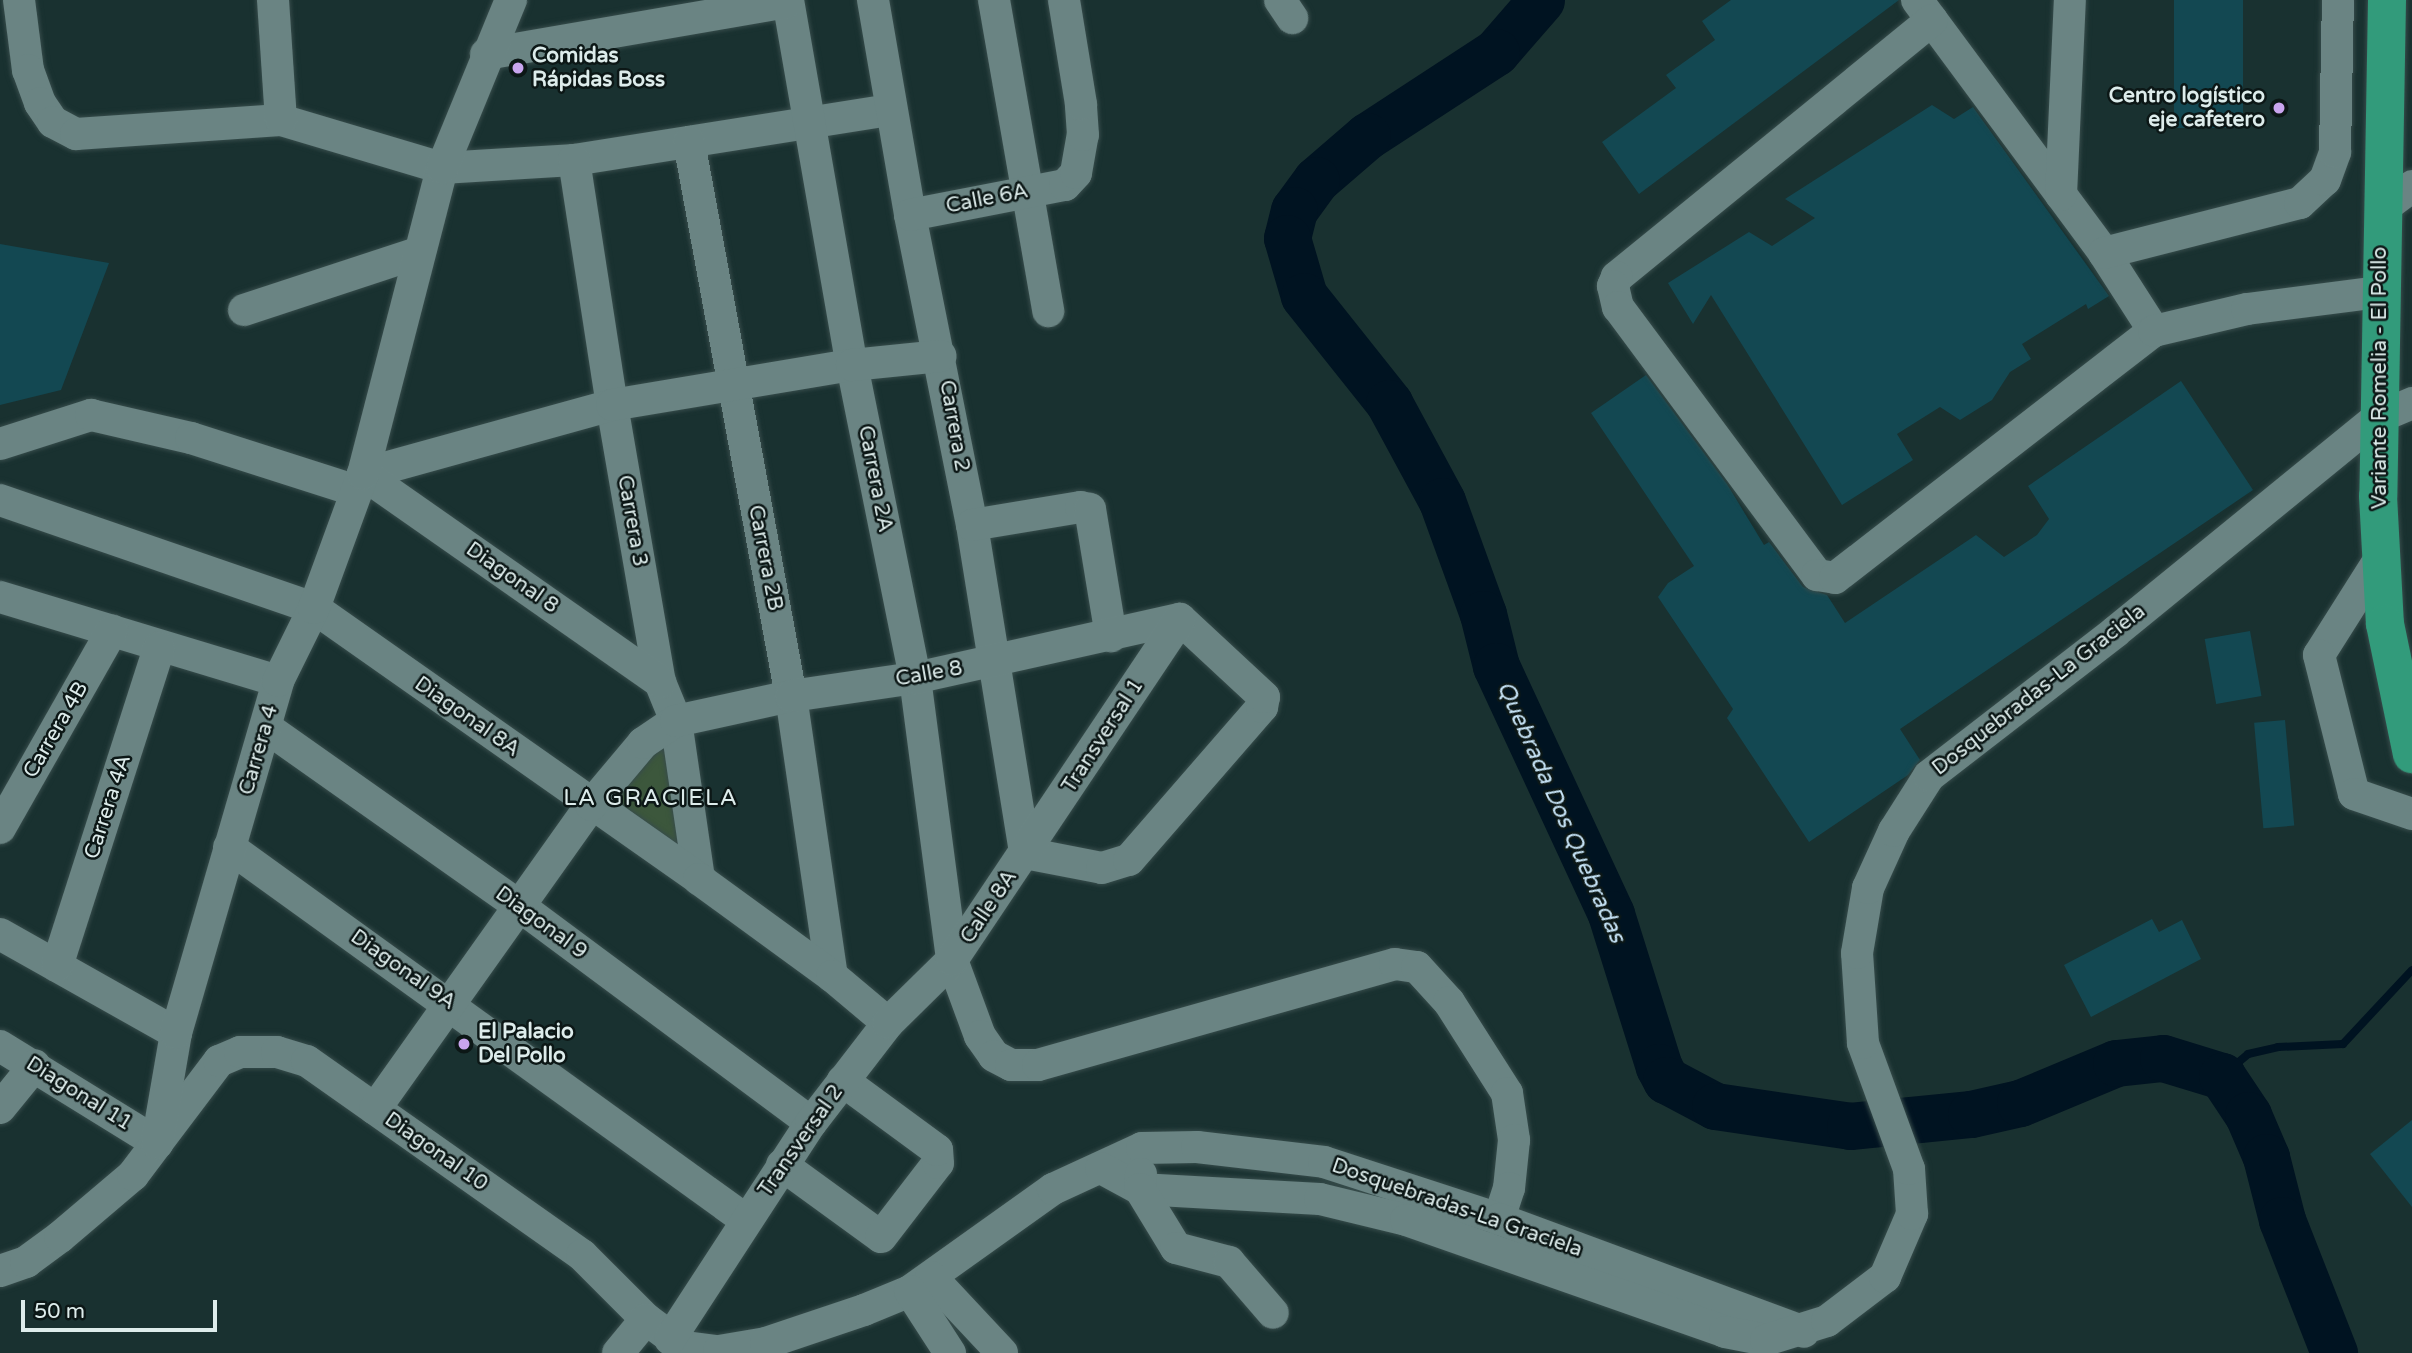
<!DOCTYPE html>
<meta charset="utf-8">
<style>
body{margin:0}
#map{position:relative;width:2412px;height:1353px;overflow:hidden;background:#193130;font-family:"Varela Round",sans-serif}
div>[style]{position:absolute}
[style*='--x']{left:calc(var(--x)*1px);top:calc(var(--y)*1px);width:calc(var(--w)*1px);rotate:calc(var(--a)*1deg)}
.green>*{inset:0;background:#3c573c}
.stream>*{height:8px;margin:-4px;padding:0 4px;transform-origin:4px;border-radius:4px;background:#001321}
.river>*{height:47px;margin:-23.5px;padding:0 23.5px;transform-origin:23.5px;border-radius:23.5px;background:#001321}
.building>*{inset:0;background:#134852;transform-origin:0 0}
.roads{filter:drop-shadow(0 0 2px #374c4b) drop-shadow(0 0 2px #374c4b)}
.minor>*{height:32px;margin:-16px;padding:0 16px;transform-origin:16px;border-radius:16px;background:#6a8483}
.highway>*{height:38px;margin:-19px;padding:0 19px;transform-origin:19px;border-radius:19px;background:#329b7b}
.dots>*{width:19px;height:19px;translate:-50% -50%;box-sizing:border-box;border:4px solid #0c1716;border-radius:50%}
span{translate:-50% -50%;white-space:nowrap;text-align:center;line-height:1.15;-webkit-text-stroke:5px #0c1716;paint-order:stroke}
.poi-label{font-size:21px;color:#ddeceb;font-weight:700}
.left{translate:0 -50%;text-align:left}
.right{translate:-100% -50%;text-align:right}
.street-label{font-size:21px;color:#ddeceb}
.neighbourhood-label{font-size:23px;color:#ddeceb;letter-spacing:2px}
.water-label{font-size:23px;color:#c7e4f7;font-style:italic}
.scale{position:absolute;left:21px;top:1300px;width:196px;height:32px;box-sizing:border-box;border:4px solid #ddeceb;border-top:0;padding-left:9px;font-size:21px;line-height:24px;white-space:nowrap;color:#ddeceb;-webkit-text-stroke:5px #0c1716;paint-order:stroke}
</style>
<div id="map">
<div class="green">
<i style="clip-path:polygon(676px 721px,699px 879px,591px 805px)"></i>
</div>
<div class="stream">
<i style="--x:2222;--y:1076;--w:34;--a:-40"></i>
<i style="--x:2248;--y:1054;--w:31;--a:-13"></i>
<i style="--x:2278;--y:1047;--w:65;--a:-2.6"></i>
<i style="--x:2343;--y:1044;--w:101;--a:-47"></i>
</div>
<div class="river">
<i style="--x:1541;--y:0;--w:69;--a:130.9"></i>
<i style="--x:1496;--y:52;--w:154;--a:146.9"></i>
<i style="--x:1367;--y:136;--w:67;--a:139.2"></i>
<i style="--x:1316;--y:180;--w:37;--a:126"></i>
<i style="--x:1294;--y:210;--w:29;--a:104"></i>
<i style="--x:1287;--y:238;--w:60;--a:73.7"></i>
<i style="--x:1304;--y:296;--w:137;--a:51.5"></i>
<i style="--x:1389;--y:403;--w:111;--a:61.6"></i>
<i style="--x:1442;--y:501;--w:120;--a:70.1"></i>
<i style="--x:1483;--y:614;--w:54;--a:76"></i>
<i style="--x:1496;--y:666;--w:273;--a:65.1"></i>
<i style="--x:1611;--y:914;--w:160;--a:72.6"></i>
<i style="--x:1659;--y:1067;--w:15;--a:62"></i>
<i style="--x:1666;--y:1080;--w:55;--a:28"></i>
<i style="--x:1715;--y:1106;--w:136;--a:8.4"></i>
<i style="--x:1850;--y:1126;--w:122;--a:-5.7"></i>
<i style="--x:1971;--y:1114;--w:50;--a:-12.7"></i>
<i style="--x:2020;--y:1103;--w:104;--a:-22.6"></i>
<i style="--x:2116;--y:1063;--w:47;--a:-6.1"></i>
<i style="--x:2163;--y:1058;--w:62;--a:17"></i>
<i style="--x:2222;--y:1076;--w:47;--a:56.3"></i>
<i style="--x:2248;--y:1115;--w:46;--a:66.8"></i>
<i style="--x:2266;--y:1157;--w:65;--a:75.7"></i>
<i style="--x:2282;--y:1220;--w:143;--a:68.6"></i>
</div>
<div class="building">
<i style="clip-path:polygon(1731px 0,1899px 0,1639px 194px,1602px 142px,1676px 88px,1666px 75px,1715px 40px,1702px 21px)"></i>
<i style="left:2174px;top:0;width:69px;height:128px"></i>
<i style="clip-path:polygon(1932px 105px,1954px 119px,1973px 107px,2109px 296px,2088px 309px,2086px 304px,2022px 344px,2031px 359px,2010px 372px,1992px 400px,1960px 420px,1940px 407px,1897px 434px,1913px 460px,1842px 505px,1711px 295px,1693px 324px,1668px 283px,1749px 232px,1772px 246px,1815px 218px,1785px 199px)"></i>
<i style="clip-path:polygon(0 244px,109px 263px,61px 390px,0 405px)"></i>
<i style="clip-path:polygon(1646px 375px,1727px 484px,1764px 545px,1769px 542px,1803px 587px,1827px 595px,1845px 623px,1976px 535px,2004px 557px,2037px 535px,2049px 519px,2028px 486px,2181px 381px,2253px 490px,1900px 729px,1920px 760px,1908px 775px,1809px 842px,1727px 718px,1733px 709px,1658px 597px,1668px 583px,1694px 566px,1591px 413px)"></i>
<i style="left:2250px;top:631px;width:66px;height:46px;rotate:80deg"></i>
<i style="left:2285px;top:720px;width:106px;height:31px;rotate:85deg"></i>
<i style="clip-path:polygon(2152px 919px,2159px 932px,2182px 920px,2201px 959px,2091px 1017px,2064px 965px)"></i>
<i style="clip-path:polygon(2412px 1120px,2412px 1207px,2370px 1154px)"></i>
</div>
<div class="roads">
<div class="minor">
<i style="--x:19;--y:0;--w:71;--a:82.7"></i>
<i style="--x:28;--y:70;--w:35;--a:70"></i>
<i style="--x:40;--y:103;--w:23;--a:56"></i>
<i style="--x:53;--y:122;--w:26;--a:28"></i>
<i style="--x:76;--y:134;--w:205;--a:-3.9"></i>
<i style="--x:281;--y:120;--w:168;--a:16.6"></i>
<i style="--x:442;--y:168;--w:132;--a:-3.5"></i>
<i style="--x:574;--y:160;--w:321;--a:-9"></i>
<i style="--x:273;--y:0;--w:120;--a:86.2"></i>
<i style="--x:788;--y:0;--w:371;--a:80.1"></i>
<i style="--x:852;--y:365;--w:319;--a:78.6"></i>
<i style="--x:915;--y:678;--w:284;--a:82.5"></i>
<i style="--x:952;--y:960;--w:81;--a:69.8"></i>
<i style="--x:980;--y:1036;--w:24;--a:55"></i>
<i style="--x:994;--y:1056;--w:19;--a:28"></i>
<i style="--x:1011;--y:1065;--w:27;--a:0"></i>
<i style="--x:1038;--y:1065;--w:371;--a:-15.8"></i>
<i style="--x:1395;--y:964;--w:22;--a:8"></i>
<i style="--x:1417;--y:967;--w:47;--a:47.6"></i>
<i style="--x:1449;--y:1002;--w:108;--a:57.5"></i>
<i style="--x:1507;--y:1093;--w:48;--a:81.5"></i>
<i style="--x:1514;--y:1140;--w:48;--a:95.9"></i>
<i style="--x:1509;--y:1188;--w:33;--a:108"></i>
<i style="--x:873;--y:0;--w:218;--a:80.2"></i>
<i style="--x:910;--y:215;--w:316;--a:78.7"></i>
<i style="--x:972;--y:525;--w:332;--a:80.8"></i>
<i style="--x:994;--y:0;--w:316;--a:80.1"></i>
<i style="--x:1280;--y:0;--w:22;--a:56"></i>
<i style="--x:1917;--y:0;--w:315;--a:53.5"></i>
<i style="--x:2104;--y:253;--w:93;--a:57.3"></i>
<i style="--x:1932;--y:20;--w:407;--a:140.8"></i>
<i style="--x:1617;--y:277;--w:10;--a:114"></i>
<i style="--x:1613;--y:286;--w:22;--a:77"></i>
<i style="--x:1618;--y:307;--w:334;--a:53.4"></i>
<i style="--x:1817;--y:575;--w:18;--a:9"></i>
<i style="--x:1835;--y:578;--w:403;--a:-37.8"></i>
<i style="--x:2154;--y:331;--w:96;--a:-13.3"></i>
<i style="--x:2247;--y:309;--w:134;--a:-7.3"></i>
<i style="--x:486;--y:54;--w:306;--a:-9.8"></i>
<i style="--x:689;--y:142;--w:563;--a:79.57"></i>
<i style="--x:791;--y:696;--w:283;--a:81.7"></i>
<i style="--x:574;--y:160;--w:248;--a:81.2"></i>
<i style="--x:612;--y:405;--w:281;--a:80.2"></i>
<i style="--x:660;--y:682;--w:42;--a:67.7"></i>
<i style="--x:676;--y:721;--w:160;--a:81.7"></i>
<i style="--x:2061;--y:195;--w:195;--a:-87.4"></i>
<i style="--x:2382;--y:209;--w:38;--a:-37"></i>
<i style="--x:910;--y:215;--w:158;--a:-11"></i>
<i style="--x:1065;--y:185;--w:16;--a:-47"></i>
<i style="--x:1076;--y:173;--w:39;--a:-80"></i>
<i style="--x:1083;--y:135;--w:31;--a:-94"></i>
<i style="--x:1081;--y:104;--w:105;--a:-99.3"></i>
<i style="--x:2104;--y:253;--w:202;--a:-14.3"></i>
<i style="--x:2300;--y:203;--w:34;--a:-43"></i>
<i style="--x:2325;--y:180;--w:30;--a:-70"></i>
<i style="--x:2335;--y:152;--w:152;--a:-88.9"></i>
<i style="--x:244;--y:310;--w:182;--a:-18.2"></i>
<i style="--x:0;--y:444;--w:96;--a:-17.7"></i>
<i style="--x:91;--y:415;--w:103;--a:13"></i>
<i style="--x:191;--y:438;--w:174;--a:17.7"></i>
<i style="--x:363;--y:474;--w:258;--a:-15.5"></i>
<i style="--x:612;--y:405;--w:243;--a:-9.5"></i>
<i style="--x:852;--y:365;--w:89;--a:-5.8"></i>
<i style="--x:363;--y:474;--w:363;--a:35"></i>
<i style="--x:0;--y:500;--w:332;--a:19"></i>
<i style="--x:314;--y:608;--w:471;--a:35.1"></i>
<i style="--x:699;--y:879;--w:165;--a:36.1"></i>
<i style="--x:832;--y:976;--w:73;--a:40"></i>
<i style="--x:972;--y:525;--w:110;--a:-9.4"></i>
<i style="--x:1081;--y:507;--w:9;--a:13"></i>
<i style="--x:1090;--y:509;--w:129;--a:80.6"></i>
<i style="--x:2381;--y:557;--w:116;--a:122.3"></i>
<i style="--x:2319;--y:655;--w:143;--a:75.9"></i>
<i style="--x:2354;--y:794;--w:61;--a:19"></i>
<i style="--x:0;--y:597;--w:290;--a:16.8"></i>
<i style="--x:267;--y:728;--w:312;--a:35.2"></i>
<i style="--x:522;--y:908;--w:360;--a:36.6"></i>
<i style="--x:0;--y:828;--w:227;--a:-60.4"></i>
<i style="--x:229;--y:847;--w:638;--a:35.81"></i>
<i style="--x:1025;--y:853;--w:78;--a:11"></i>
<i style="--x:1102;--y:868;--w:28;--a:-17"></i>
<i style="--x:1129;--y:860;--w:203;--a:-49"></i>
<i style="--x:1262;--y:707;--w:10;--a:-79"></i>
<i style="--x:1264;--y:697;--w:115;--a:-137.1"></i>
<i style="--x:0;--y:934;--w:202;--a:29.4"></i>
<i style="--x:57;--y:966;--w:334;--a:-72.2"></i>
<i style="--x:0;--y:1046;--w:185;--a:31.7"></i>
<i style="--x:157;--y:1143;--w:103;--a:-52.9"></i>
<i style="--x:219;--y:1061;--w:23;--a:-23"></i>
<i style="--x:240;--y:1052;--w:37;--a:0"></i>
<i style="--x:277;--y:1052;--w:31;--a:17"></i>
<i style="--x:307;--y:1061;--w:337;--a:35.2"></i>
<i style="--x:582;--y:1255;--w:91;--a:45"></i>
<i style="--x:646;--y:1319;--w:47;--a:36.4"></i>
<i style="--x:684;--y:1347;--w:35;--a:7"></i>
<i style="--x:719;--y:1351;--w:48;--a:-9.7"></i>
<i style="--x:766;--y:1343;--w:103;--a:-18.6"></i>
<i style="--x:864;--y:1310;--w:50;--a:-22.4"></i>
<i style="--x:910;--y:1291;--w:176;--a:-35.5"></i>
<i style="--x:1053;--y:1189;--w:98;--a:-24.7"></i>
<i style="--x:1142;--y:1148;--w:55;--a:-1"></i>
<i style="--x:1197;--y:1147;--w:128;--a:6.7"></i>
<i style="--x:1324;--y:1162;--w:184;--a:18"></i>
<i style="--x:1499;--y:1219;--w:325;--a:20.3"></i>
<i style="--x:0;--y:1108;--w:55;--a:-50.9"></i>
<i style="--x:375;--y:1109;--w:373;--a:-54.6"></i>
<i style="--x:591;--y:805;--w:81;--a:-50"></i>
<i style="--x:643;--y:743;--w:40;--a:-34"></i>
<i style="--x:676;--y:721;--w:118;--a:-12.3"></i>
<i style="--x:791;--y:696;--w:125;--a:-8.3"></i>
<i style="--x:915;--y:678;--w:271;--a:-12.6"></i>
<i style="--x:782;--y:1165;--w:122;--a:36"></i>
<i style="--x:881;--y:1237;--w:93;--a:-52.4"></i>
<i style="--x:938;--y:1163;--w:13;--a:-94"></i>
<i style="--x:937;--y:1150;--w:117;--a:-143.7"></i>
<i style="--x:1101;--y:1168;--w:44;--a:28.3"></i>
<i style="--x:1140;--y:1189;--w:180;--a:3.2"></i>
<i style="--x:1320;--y:1199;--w:89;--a:13.7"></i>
<i style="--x:1406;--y:1220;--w:338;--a:19.3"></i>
<i style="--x:1725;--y:1332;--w:42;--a:11"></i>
<i style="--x:1766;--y:1340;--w:64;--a:-17.3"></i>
<i style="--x:1827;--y:1321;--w:73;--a:-37.2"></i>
<i style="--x:1885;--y:1277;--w:69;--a:-66.8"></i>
<i style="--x:1912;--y:1214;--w:45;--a:-93.8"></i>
<i style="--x:1909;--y:1169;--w:134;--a:-110.1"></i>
<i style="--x:1863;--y:1043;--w:90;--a:-93.8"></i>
<i style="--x:1857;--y:953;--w:66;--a:-80.4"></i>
<i style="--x:1868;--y:888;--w:63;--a:-65.5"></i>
<i style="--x:1894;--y:831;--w:65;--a:-57.5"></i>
<i style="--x:1929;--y:776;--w:235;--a:-37.7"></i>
<i style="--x:2115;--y:632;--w:338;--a:-39.2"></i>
<i style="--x:2377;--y:418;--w:38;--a:-23"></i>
<i style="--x:1141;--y:1174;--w:15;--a:94"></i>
<i style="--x:1140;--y:1189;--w:69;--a:58.6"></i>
<i style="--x:1176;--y:1248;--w:55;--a:14.8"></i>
<i style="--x:1229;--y:1262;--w:67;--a:49.2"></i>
<i style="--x:0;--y:1271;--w:28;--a:-19"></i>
<i style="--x:26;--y:1262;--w:42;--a:-36.3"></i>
<i style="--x:60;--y:1237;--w:96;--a:-40.3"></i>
<i style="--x:133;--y:1175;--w:40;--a:-53"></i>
<i style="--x:157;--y:1143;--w:112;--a:-80.2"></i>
<i style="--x:176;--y:1033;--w:366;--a:-73.8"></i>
<i style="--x:278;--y:681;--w:81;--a:-63.7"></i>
<i style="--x:314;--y:608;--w:143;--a:-69.9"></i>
<i style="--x:363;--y:474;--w:316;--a:-75.5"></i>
<i style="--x:442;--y:168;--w:182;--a:-67.7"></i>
<i style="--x:931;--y:1277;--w:104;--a:46.9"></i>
<i style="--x:910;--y:1291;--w:74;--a:57.2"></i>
<i style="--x:670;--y:1339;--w:258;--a:-56.9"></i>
<i style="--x:811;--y:1123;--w:126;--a:-52.4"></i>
<i style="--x:888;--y:1023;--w:90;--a:-44.5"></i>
<i style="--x:952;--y:960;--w:410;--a:-56.2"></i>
<i style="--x:618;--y:1353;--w:44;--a:-50.5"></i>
</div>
<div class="highway">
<i style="--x:2387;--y:0;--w:496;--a:91"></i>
<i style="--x:2378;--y:496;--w:128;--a:86.9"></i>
<i style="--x:2385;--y:624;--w:133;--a:78.3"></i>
</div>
</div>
<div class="dots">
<i style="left:518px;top:68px;background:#c9a5ee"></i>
<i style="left:2279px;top:108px;background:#c9a5ee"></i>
<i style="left:464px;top:1044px;background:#c9a5ee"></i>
</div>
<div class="poi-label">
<span class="left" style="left:532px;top:68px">Comidas<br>Rápidas Boss</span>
<span class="right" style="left:2265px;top:108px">Centro logístico<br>eje cafetero</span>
<span class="left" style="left:478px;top:1044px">El Palacio<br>Del Pollo</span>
</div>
<div class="street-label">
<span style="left:987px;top:199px;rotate:-11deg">Calle 6A</span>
<span style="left:2380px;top:378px;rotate:-90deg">Variante Romelia - El Pollo</span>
<span style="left:954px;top:426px;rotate:80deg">Carrera 2</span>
<span style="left:875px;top:479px;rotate:79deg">Carrera 2A</span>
<span style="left:632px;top:521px;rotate:80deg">Carrera 3</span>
<span style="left:765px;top:558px;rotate:79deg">Carrera 2B</span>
<span style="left:512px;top:578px;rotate:35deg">Diagonal 8</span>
<span style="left:929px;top:674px;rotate:-10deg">Calle 8</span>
<span style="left:2039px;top:690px;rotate:-38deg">Dosquebradas-La Graciela</span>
<span style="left:467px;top:717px;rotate:35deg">Diagonal 8A</span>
<span style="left:56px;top:730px;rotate:-60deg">Carrera 4B</span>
<span style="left:1103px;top:736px;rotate:-57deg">Transversal 1</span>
<span style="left:259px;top:750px;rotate:-74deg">Carrera 4</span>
<span style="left:108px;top:807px;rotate:-72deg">Carrera 4A</span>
<span style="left:989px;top:907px;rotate:-56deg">Calle 8A</span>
<span style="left:541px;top:923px;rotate:36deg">Diagonal 9</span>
<span style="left:403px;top:970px;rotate:35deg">Diagonal 9A</span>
<span style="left:79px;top:1094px;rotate:32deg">Diagonal 11</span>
<span style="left:801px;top:1141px;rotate:-55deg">Transversal 2</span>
<span style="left:436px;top:1152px;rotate:35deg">Diagonal 10</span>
<span style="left:1457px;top:1208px;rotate:19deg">Dosquebradas-La Graciela</span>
</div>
<div class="neighbourhood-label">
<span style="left:651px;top:798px">LA GRACIELA</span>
</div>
<div class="water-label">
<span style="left:1561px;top:812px;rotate:66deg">Quebrada Dos Quebradas</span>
</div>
<div class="scale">50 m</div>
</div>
